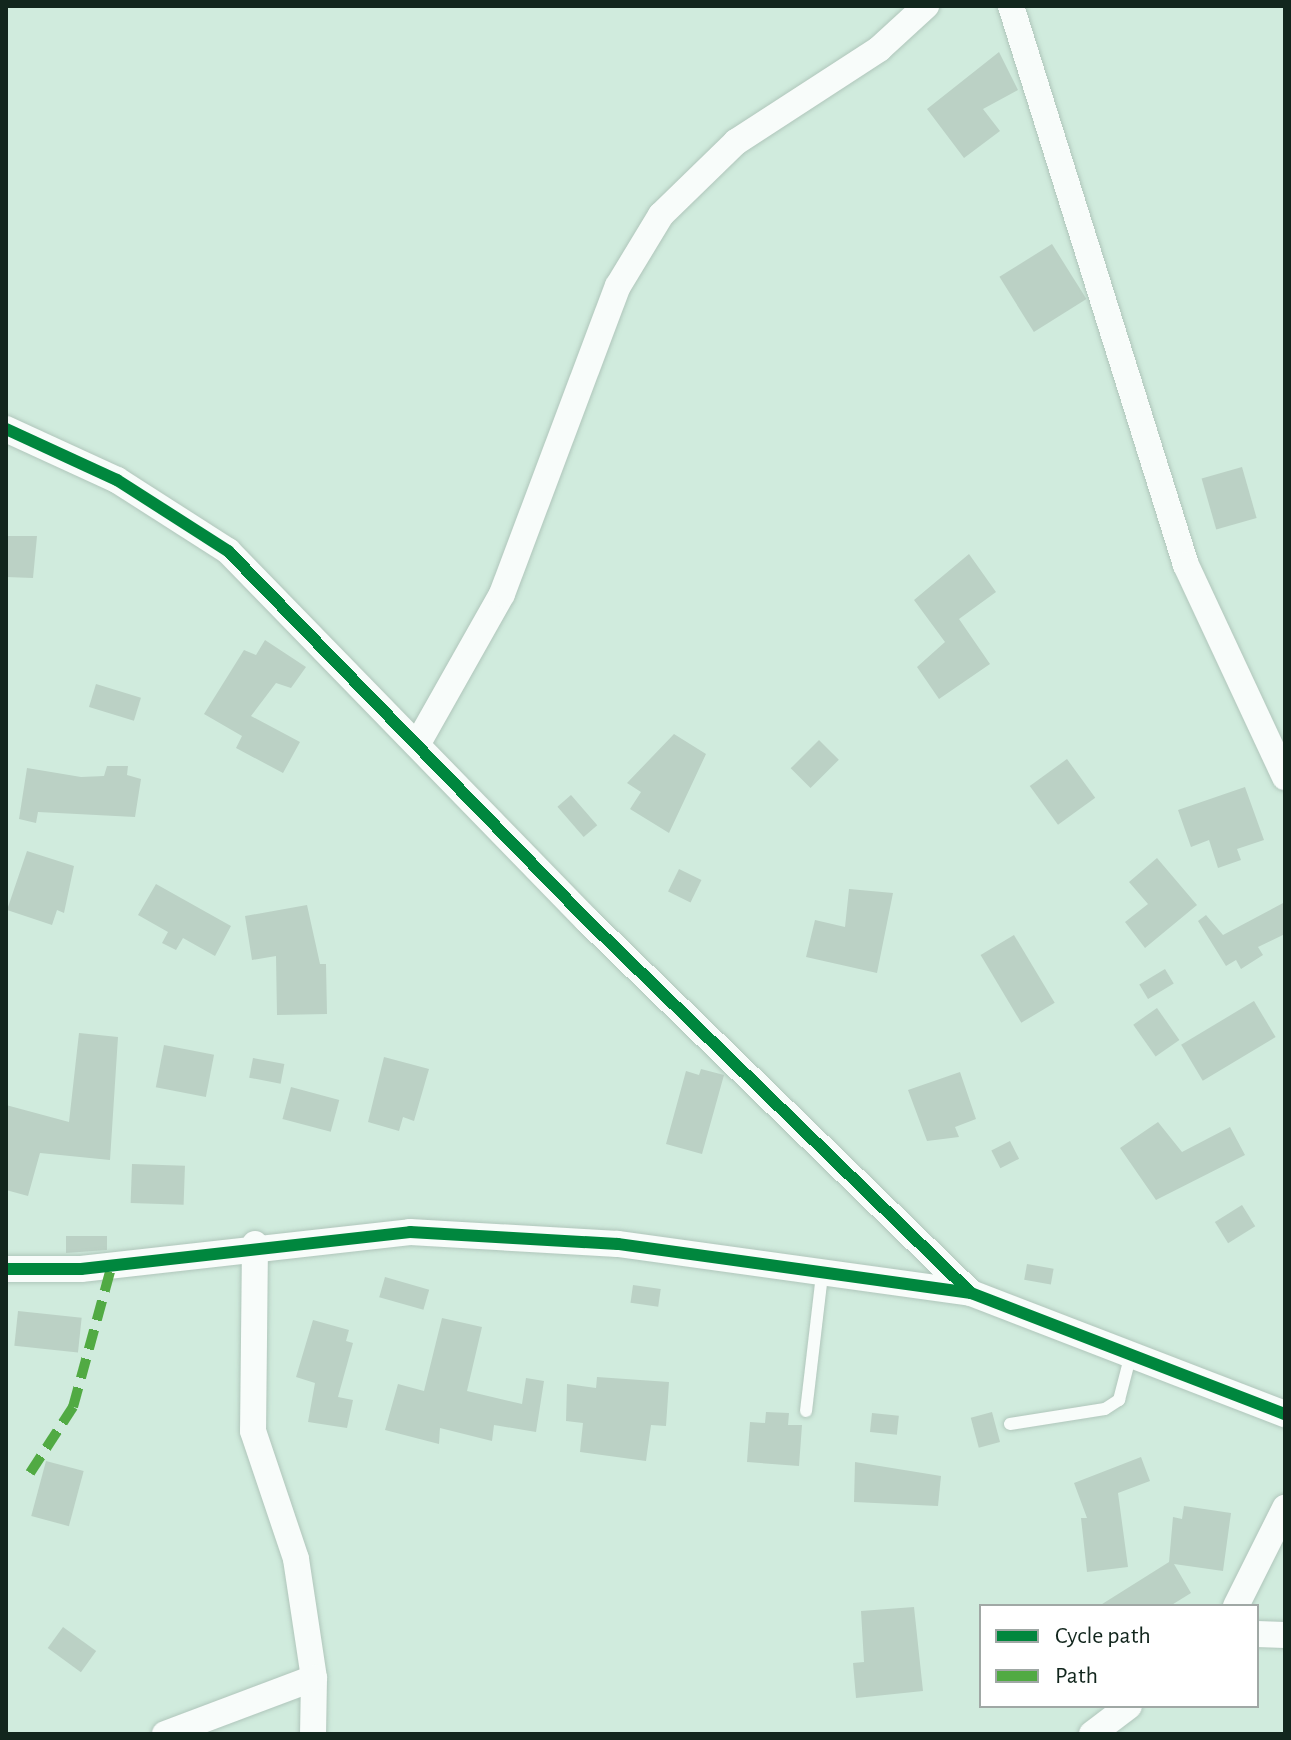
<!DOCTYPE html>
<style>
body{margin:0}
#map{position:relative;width:1291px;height:1740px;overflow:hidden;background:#d0ebdd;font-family:"Alegreya Sans",sans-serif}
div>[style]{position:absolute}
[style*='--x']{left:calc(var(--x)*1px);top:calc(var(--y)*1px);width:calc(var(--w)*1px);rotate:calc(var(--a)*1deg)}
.building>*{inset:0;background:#bbd1c5;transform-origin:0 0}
.roads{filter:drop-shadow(0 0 2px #b0c6bb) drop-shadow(0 0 2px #b0c6bb)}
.lane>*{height:12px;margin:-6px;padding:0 6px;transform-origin:6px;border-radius:6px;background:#f8fcfa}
.street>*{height:26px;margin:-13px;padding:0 13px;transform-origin:13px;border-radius:13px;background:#f8fcfa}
.quiet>*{height:10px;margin-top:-5px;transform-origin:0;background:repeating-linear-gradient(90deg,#51aa43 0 20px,transparent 0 30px)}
.cycleway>*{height:12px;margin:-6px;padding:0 6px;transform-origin:6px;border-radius:6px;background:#00873e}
span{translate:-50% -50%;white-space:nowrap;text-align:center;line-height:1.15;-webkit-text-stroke:6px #fff;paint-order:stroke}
.frame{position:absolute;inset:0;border:8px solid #12261d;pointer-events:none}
.legend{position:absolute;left:979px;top:1604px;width:280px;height:104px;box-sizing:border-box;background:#fff;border:2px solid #a0a8a5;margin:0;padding:10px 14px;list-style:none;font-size:24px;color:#12261d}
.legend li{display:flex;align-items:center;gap:16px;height:40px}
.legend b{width:40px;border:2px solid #a0a8a5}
</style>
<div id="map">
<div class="building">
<i style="clip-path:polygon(999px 52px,1018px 90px,983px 109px,1000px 131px,964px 158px,927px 109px)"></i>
<i style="left:1052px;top:244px;width:65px;height:62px;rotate:58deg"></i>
<i style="left:1242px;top:467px;width:53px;height:42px;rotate:74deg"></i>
<i style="clip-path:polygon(6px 536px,37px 536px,33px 578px,6px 577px)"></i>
<i style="clip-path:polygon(969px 554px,996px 592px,959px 619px,990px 664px,939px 699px,917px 667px,945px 642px,914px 600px)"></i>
<i style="clip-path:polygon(265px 640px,306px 667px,291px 688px,276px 683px,251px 716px,300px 742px,283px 773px,236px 748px,242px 736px,204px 714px,244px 650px,256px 655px)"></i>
<i style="left:96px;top:684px;width:47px;height:24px;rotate:17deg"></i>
<i style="clip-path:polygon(674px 734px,706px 754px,669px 833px,630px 809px,641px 792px,627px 783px)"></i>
<i style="left:819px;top:740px;width:28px;height:40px;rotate:45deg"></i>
<i style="left:1067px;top:759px;width:48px;height:46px;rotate:54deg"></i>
<i style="clip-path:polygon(107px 766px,128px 766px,127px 775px,141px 779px,135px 817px,38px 812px,36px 823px,19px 819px,27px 768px,81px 777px,104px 776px)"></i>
<i style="clip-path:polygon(1245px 787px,1264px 840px,1237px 849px,1241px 860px,1218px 868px,1209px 840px,1191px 847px,1178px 810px)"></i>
<i style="left:571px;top:795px;width:40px;height:18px;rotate:49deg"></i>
<i style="clip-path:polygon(27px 851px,74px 866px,64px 913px,57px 910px,52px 925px,7px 910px)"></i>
<i style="clip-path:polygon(1157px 858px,1197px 905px,1145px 948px,1125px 922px,1148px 904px,1129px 882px)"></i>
<i style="left:679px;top:869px;width:25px;height:25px;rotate:26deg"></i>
<i style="clip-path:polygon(156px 884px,231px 926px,215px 956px,183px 938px,176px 950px,162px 943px,168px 932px,138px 915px)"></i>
<i style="clip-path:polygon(849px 889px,893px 893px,877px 973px,806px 957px,815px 920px,845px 927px)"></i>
<i style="clip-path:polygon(1285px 902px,1285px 934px,1258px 947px,1263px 955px,1241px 969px,1236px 960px,1226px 966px,1198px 921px,1206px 915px,1223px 935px)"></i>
<i style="clip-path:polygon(307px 905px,320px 964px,326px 964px,327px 1014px,277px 1015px,276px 956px,252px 960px,245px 916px)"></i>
<i style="left:1014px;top:935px;width:79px;height:39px;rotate:59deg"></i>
<i style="left:1165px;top:969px;width:17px;height:30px;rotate:59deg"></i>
<i style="left:1254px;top:1001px;width:42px;height:85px;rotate:59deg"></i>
<i style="left:1157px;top:1008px;width:39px;height:29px;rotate:55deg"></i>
<i style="clip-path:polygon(79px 1033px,118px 1037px,110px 1160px,40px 1153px,28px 1196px,6px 1190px,6px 1105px,69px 1122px)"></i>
<i style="left:164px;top:1045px;width:51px;height:43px;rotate:11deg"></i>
<i style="clip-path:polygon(384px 1057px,429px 1069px,414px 1121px,403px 1117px,399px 1131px,368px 1122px)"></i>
<i style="left:253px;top:1058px;width:32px;height:20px;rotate:11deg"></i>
<i style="clip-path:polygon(701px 1069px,724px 1075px,702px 1154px,666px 1144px,686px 1071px,699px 1075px)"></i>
<i style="clip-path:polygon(960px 1072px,976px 1119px,955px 1127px,959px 1137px,927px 1141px,908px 1090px)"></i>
<i style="left:291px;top:1087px;width:50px;height:33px;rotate:15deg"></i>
<i style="clip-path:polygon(1158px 1122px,1182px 1152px,1230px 1127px,1245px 1155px,1156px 1200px,1120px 1148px)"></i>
<i style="left:1010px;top:1141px;width:20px;height:21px;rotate:63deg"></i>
<i style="left:132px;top:1164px;width:53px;height:39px;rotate:2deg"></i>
<i style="left:1242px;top:1205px;width:25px;height:32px;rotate:58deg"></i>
<i style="clip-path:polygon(66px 1236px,107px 1236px,107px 1250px,66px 1253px)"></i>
<i style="left:1027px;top:1264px;width:27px;height:16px;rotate:10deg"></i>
<i style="left:385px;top:1277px;width:46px;height:21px;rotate:16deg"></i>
<i style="left:633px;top:1285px;width:28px;height:18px;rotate:8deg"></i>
<i style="left:18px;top:1311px;width:64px;height:35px;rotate:6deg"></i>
<i style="clip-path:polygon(442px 1318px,482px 1327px,467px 1391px,522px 1404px,526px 1378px,544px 1381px,536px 1432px,494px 1425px,492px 1441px,440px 1428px,439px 1444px,385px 1430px,398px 1384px,424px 1391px)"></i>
<i style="clip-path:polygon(313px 1320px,349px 1330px,346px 1341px,353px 1343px,338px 1397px,353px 1400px,347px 1428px,308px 1422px,315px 1383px,296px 1377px)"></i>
<i style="clip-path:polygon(597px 1377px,669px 1382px,666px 1426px,651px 1425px,646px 1461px,580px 1452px,583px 1423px,566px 1421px,567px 1384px,596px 1388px)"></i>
<i style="clip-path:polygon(766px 1412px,789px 1413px,788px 1425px,802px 1425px,799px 1466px,747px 1462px,750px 1422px,765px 1423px)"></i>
<i style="left:992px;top:1412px;width:31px;height:22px;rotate:75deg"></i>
<i style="left:872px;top:1413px;width:27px;height:19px;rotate:6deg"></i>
<i style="clip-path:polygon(1141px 1457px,1150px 1481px,1118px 1493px,1128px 1567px,1087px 1572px,1081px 1518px,1087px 1518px,1074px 1483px)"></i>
<i style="left:46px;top:1461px;width:39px;height:57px;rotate:15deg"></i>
<i style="clip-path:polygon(855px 1462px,941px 1476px,938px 1506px,854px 1502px)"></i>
<i style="clip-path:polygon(1184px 1506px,1231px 1513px,1223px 1571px,1174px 1564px,1191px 1593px,1170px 1606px,1099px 1606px,1169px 1562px,1173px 1517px,1182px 1519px)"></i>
<i style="clip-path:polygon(914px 1607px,923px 1691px,856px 1698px,853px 1663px,864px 1662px,861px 1611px)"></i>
<i style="left:63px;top:1627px;width:41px;height:26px;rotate:36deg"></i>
</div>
<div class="roads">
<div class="lane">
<i style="--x:806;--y:1411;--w:138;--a:-83.3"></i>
<i style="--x:1010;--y:1424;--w:96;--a:-9"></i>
<i style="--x:1105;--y:1409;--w:17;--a:-33"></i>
<i style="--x:1119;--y:1400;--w:48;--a:-75.4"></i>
</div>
<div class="street">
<i style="--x:1011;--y:6;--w:586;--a:72.62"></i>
<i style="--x:1186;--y:565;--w:234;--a:65"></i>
<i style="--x:6;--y:429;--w:122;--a:24.7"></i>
<i style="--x:117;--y:480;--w:132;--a:32.6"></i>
<i style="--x:228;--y:551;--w:515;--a:45.79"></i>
<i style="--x:587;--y:920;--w:535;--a:44.17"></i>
<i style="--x:418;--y:743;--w:171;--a:-60.6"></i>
<i style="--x:502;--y:594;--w:329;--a:-69.4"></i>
<i style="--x:618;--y:286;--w:83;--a:-58.8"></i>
<i style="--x:661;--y:215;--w:105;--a:-44.2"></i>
<i style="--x:736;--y:142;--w:171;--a:-33"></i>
<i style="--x:879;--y:49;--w:64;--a:-42.5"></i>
<i style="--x:255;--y:1244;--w:187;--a:90.6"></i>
<i style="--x:253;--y:1431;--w:135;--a:71.4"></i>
<i style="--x:296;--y:1559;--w:120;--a:81.4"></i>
<i style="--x:314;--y:1678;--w:56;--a:91"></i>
<i style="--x:6;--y:1269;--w:75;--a:0"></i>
<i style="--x:81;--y:1269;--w:331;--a:-6.4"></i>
<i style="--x:410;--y:1232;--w:208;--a:3.3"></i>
<i style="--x:618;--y:1244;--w:356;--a:7.9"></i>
<i style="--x:971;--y:1293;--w:337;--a:21.1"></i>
<i style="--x:1236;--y:1606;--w:110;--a:-63.4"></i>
<i style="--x:1257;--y:1634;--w:28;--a:2"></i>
<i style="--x:165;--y:1734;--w:159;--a:-20.6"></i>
<i style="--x:1092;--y:1734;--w:46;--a:-37.1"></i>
</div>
</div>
<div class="quiet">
<i style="--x:30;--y:1473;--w:79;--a:-56.9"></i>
<i style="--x:73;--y:1407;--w:148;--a:-74.7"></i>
</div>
<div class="cycleway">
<i style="--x:6;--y:429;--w:122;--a:24.7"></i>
<i style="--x:117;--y:480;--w:132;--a:32.6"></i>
<i style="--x:228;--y:551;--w:515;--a:45.79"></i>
<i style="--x:587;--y:920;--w:535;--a:44.17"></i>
<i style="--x:6;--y:1269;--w:75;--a:0"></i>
<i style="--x:81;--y:1269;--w:331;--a:-6.4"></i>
<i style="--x:410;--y:1232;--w:208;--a:3.3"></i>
<i style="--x:618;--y:1244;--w:356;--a:7.9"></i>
<i style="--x:971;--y:1293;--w:337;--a:21.1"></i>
</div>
<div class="frame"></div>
<ul class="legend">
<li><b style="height:10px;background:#00873e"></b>Cycle path</li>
<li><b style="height:10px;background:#51aa43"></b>Path</li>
</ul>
</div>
